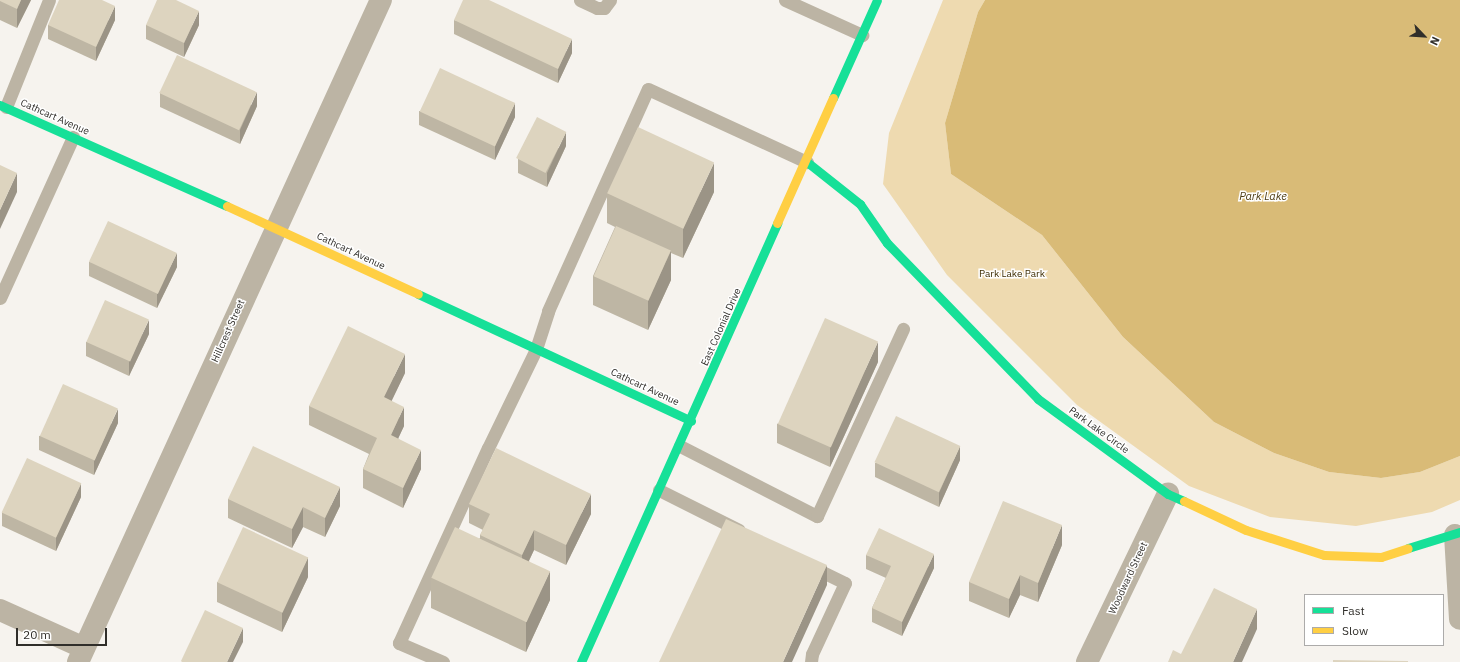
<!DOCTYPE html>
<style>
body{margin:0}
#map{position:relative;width:1460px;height:662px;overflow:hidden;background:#f6f3ee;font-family:"IBM Plex Sans",sans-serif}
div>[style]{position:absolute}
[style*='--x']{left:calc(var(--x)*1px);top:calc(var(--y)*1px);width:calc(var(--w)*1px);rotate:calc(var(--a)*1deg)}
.green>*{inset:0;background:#eedab0}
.water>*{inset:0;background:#d9bb77}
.lane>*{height:13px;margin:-6.5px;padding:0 6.5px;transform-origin:6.5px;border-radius:6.5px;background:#bcb4a4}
.street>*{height:22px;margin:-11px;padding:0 11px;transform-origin:11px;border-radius:11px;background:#bcb4a4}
.fast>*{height:9px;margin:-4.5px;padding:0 4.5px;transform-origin:4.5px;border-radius:4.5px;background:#16e098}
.slow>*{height:9px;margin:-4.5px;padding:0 4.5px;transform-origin:4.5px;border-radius:4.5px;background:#ffcf43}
.wall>*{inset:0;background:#beb6a4}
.shaded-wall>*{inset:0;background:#9b9486}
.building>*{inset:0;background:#ddd4bf;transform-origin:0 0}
span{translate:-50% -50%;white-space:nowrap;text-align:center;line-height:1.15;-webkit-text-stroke:3px #fff;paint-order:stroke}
.street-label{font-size:10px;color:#302e2a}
.park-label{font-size:10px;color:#3c2b01}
.water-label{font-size:11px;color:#4d3c14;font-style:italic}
.legend{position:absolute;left:1304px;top:594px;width:140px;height:52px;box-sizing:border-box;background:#fff;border:1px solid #acabaa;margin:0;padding:5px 7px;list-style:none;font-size:12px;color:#302e2a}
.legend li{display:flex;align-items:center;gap:8px;height:20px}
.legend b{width:20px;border:1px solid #acabaa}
.north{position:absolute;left:1404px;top:16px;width:40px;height:40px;-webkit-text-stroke:3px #fff;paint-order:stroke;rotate:115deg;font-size:11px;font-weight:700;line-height:16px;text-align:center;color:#302e2a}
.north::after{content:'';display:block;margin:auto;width:14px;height:18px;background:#302e2a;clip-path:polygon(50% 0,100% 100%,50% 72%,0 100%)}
.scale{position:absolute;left:16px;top:628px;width:91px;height:18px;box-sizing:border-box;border:2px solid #302e2a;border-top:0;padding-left:5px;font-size:12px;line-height:14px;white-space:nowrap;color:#302e2a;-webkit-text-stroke:3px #fff;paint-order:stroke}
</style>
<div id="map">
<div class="green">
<i style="clip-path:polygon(943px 0,985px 0,978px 12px,945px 123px,951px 174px,1042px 235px,1123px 337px,1214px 422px,1274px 453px,1329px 472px,1381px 478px,1420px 472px,1460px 456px,1460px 500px,1432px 512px,1356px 526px,1270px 517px,1189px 486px,1077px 405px,947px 275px,883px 184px,889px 133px)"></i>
</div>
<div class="water">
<i style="clip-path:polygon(985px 0,1460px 0,1460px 456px,1420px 472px,1381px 478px,1329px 472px,1274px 453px,1214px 422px,1123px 337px,1042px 235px,951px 174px,945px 123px,978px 12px)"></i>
</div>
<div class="lane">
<i style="--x:580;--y:0;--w:19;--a:25"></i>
<i style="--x:597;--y:8;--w:7;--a:0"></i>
<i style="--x:604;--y:8;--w:10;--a:-53"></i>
<i style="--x:785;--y:0;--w:85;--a:24.4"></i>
<i style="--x:6;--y:107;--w:115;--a:-68.1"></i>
<i style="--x:0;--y:298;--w:177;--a:-65.6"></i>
<i style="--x:680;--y:446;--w:154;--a:27.1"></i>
<i style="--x:817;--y:516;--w:206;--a:-65.3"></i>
<i style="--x:659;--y:490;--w:89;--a:26.6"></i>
<i style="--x:443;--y:662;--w:48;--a:-156.6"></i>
<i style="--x:399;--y:643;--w:214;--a:-65.5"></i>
<i style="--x:488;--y:448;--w:110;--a:-64.1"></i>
<i style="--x:536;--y:349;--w:40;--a:-72"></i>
<i style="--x:548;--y:311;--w:243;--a:-65.8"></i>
<i style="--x:648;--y:89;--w:175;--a:24.7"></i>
<i style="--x:811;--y:662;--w:8;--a:-83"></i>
<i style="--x:812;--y:654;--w:78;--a:-65.1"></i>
<i style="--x:845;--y:583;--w:37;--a:-154"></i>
</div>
<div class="street">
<i style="--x:1455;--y:535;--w:84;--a:86.6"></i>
<i style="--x:0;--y:610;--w:92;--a:24.3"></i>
<i style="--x:78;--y:662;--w:728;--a:-65.41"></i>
<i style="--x:1087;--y:662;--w:187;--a:-64.3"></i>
</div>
<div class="fast">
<i style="--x:833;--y:98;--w:107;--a:-65.8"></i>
<i style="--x:0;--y:105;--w:248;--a:24"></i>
<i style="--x:807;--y:162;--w:68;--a:38.4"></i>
<i style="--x:860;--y:204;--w:47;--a:55.3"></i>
<i style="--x:887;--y:243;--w:217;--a:45.9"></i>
<i style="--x:1038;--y:399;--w:161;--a:36.2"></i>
<i style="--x:1168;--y:494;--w:17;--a:24"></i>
<i style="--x:418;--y:294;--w:301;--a:24.9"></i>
<i style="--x:1408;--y:548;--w:54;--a:-17.1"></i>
<i style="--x:581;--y:662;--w:481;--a:-65.9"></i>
</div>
<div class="slow">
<i style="--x:227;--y:206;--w:210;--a:24.7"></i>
<i style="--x:777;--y:223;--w:137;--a:-65.9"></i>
<i style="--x:1184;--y:501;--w:68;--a:25.1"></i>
<i style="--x:1246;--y:530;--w:82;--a:17.8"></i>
<i style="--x:1324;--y:555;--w:57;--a:2"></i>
<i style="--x:1381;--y:557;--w:28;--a:-18"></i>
</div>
<div class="wall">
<i style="clip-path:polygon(0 0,31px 0,17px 28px,0 20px)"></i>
<i style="clip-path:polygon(115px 20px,96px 61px,48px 39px,48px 25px)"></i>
<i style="clip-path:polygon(454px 20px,572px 53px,558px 83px,454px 34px)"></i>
<i style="clip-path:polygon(146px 25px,199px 25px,184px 57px,146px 39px)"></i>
<i style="clip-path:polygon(160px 93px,257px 106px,240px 144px,160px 107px)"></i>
<i style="clip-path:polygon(419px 111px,515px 117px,495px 160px,419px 125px)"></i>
<i style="clip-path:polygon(566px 146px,547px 187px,518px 173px,518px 159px)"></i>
<i style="clip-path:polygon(714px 192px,683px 258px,671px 253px,671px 280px,648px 330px,593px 305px,593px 276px,615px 227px,607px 223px,607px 193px)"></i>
<i style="clip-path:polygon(89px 262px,177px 267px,157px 308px,89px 276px)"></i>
<i style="clip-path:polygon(149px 334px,129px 376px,86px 356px,86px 342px)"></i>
<i style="clip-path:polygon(878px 362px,830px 467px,777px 443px,777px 424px)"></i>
<i style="clip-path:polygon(405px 373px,391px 401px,404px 426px,398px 438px,421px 469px,403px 508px,363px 488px,363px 469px,369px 454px,309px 425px,309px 406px)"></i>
<i style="clip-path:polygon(118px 423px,94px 475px,39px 450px,39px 436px)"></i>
<i style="clip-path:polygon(960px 460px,939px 507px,875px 477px,875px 463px)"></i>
<i style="clip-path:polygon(81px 497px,56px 551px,2px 526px,2px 512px)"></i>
<i style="clip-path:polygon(228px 499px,340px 506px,325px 537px,303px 527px,292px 548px,228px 518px)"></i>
<i style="clip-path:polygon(469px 504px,591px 514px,566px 565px,534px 550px,529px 561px,550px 600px,526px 652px,431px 608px,431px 578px,480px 538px,480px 535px,483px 530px,469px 523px)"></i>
<i style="clip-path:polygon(1062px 545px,1038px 602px,1020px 595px,1009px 618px,969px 601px,969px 582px)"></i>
<i style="clip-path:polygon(866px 555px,934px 568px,902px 636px,872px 622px,872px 608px,886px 578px,866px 569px)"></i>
<i style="clip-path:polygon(308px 577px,282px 632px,217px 602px,217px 582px)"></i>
</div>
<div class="shaded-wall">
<i style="clip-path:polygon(21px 0,31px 0,17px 28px,17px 9px)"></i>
<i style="clip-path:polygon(115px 6px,115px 20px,96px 61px,96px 47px)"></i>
<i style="clip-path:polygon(199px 11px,199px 25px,184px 57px,184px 43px)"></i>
<i style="clip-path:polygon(572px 39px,572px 53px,558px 83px,558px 69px)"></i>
<i style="clip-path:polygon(257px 92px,257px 106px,240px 144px,240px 130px)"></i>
<i style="clip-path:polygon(515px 103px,515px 117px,495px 160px,495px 146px)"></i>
<i style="clip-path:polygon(566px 132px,566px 146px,547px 187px,547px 173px)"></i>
<i style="clip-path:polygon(714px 163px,714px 192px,683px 258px,683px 229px)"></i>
<i style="clip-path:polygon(17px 173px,17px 192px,0 229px,0 210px)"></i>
<i style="clip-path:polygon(671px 251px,671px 280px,648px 330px,648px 300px)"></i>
<i style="clip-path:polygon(177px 253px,177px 267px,157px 308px,157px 294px)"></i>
<i style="clip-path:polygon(149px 320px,149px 334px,129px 376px,129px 362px)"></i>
<i style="clip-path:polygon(878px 342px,878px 362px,830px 467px,830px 447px)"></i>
<i style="clip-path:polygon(405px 354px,405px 373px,384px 417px,384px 397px)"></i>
<i style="clip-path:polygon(404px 407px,404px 426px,391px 454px,391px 435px)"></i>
<i style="clip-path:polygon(118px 409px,118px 423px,94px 475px,94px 461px)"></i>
<i style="clip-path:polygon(960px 446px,960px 460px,939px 507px,939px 493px)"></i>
<i style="clip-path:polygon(421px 450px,421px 469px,403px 508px,403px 488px)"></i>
<i style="clip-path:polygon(81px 483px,81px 497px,56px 551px,56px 537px)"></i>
<i style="clip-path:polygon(340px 487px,340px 506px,325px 537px,325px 518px)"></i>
<i style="clip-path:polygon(591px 494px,591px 514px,566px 565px,566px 545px)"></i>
<i style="clip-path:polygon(303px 507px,303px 527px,292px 548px,292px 529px)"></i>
<i style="clip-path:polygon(1062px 525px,1062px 545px,1038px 602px,1038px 583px)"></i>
<i style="clip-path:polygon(534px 530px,534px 550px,522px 575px,522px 555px)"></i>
<i style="clip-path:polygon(934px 554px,934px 568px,902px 636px,902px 622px)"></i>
<i style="clip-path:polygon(308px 557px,308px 577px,282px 632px,282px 612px)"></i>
<i style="clip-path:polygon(827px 565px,827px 585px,792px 662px,783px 662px)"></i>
<i style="clip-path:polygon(550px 571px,550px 600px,526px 652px,526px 622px)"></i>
<i style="clip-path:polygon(1020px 575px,1020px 595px,1009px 618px,1009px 599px)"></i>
<i style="clip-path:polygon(1257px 609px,1257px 629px,1242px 662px,1233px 662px)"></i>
<i style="clip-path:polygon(243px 628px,243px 642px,233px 662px,227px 662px)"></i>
</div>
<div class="building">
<i style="clip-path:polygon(0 0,21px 0,17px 9px,0 1px)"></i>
<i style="clip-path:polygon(59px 0,102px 0,115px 6px,96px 47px,48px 25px)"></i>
<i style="clip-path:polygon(157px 0,176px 0,199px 11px,184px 43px,146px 25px)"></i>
<i style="clip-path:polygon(463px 0,489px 0,572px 39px,558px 69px,454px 20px)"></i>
<i style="left:177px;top:55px;width:88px;height:42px;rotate:25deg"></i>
<i style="left:440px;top:68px;width:83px;height:48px;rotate:25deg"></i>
<i style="left:537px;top:117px;width:33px;height:46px;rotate:27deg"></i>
<i style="left:638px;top:127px;width:84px;height:73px;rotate:25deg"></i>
<i style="clip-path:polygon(0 165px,17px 173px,0 210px)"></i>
<i style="left:108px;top:221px;width:76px;height:45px;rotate:25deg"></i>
<i style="left:616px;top:226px;width:60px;height:55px;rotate:24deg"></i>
<i style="left:105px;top:300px;width:48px;height:46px;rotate:24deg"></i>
<i style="left:825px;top:318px;width:58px;height:116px;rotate:24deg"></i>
<i style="clip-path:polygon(348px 326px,405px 354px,384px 397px,404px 407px,391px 435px,421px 450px,403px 488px,363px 469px,377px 438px,309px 406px)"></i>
<i style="left:63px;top:384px;width:60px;height:57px;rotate:24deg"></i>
<i style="left:896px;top:416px;width:71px;height:51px;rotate:25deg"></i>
<i style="clip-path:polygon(253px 446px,340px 487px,325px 518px,303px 507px,292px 529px,228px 499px)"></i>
<i style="clip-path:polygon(496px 448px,591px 494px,566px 545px,534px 530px,522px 555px,480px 535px,490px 514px,469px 504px)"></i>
<i style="left:27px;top:458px;width:60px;height:60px;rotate:25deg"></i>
<i style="clip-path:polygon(1003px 501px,1062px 525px,1038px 583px,1020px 575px,1009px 599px,969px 582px)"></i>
<i style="clip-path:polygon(726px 519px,827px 565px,783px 662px,659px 662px)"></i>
<i style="left:243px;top:527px;width:72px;height:61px;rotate:25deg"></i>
<i style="left:455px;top:527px;width:105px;height:56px;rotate:25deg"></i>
<i style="clip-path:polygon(879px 528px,934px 554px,902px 622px,872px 608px,891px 566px,866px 555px)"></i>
<i style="clip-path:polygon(1214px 588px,1257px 609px,1233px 662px,1168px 662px,1173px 650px,1181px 654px)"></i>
<i style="clip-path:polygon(205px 610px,243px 628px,227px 662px,182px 662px,181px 661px)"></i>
<i style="clip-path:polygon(1333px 660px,1408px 661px,1408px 662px,1333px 662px)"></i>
</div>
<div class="street-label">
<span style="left:55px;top:117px;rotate:24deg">Cathcart Avenue</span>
<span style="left:351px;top:251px;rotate:25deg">Cathcart Avenue</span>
<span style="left:721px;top:327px;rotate:-66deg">East Colonial Drive</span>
<span style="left:228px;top:331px;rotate:-66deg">Hillcrest Street</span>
<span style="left:645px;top:387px;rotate:25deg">Cathcart Avenue</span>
<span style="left:1099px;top:430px;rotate:36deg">Park Lake Circle</span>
<span style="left:1128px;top:578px;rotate:-65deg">Woodward Street</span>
</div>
<div class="park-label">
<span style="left:1012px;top:274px">Park Lake Park</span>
</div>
<div class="water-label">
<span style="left:1263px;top:196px">Park Lake</span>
</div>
<ul class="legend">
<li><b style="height:5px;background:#16e098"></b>Fast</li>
<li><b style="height:5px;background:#ffcf43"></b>Slow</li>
</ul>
<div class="north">N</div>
<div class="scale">20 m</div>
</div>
